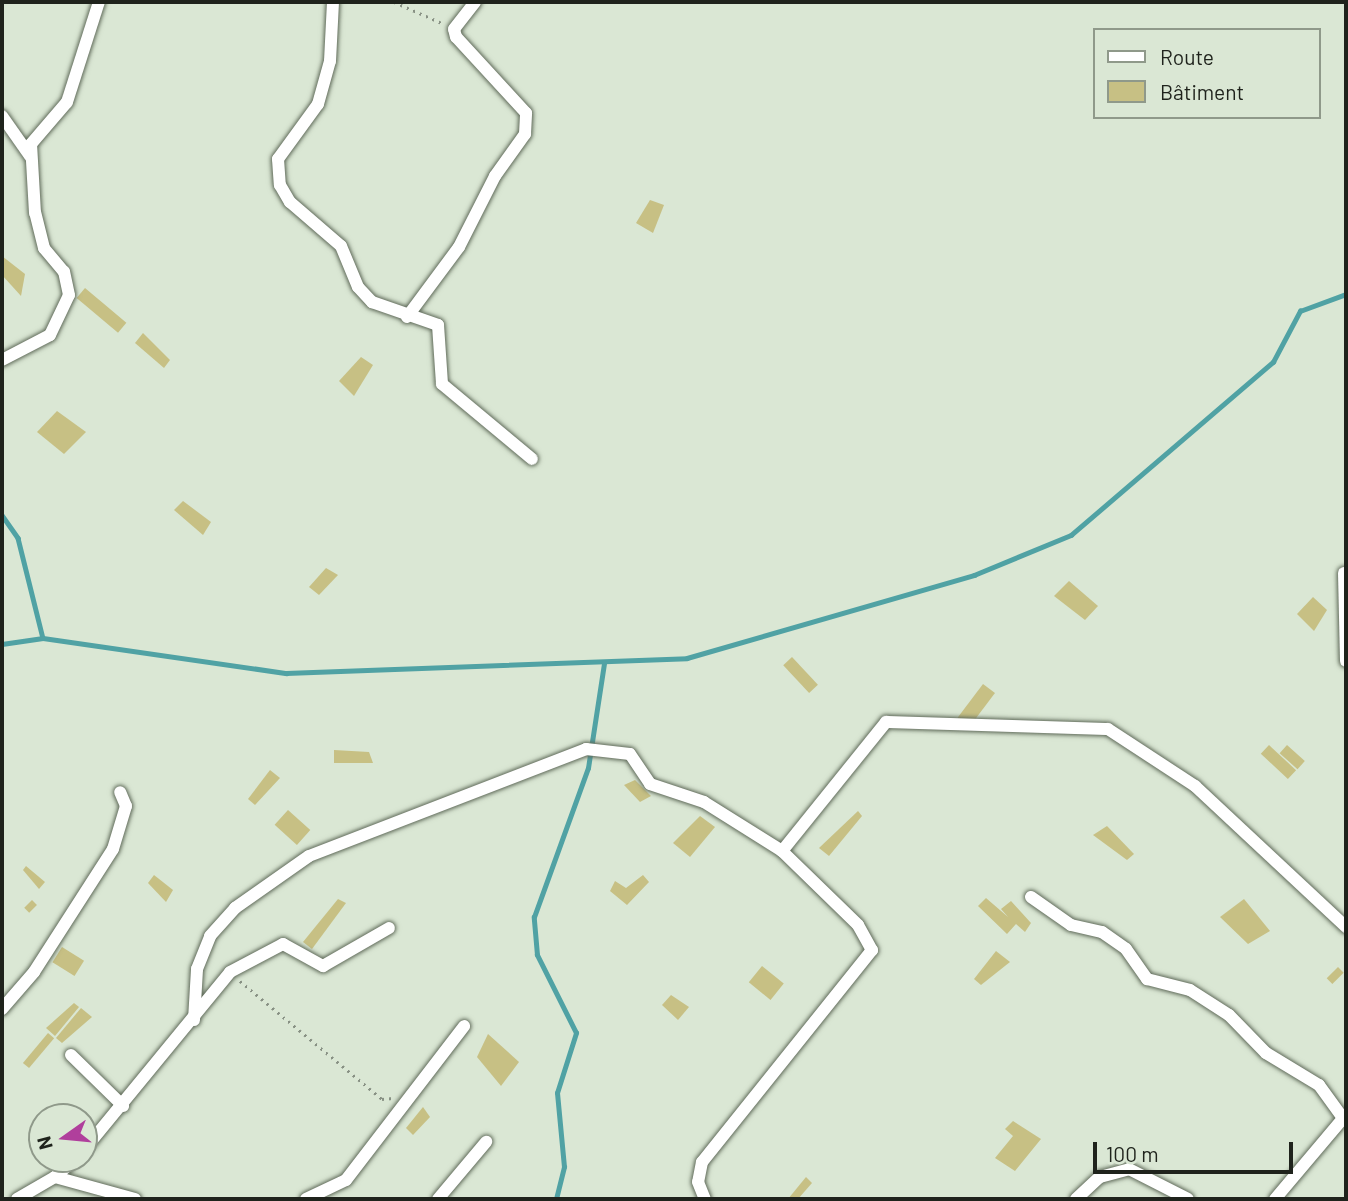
<!DOCTYPE html>
<meta charset="utf-8">
<style>
body{margin:0}
#map{position:relative;width:1348px;height:1201px;overflow:hidden;background:#dae7d4;font-family:Barlow,sans-serif}
div>[style]{position:absolute}
[style*='--x']{left:calc(var(--x)*1px);top:calc(var(--y)*1px);width:calc(var(--w)*1px);rotate:calc(var(--a)*1deg)}
.stream>*{height:4.5px;margin:-2.25px;padding:0 2.25px;transform-origin:2.25px;border-radius:2.25px;background:#50a2a4}
.building>*{inset:0;background:#c7c084;transform-origin:0 0}
.path>*{height:2.5px;margin-top:-1.25px;transform-origin:0;background:repeating-linear-gradient(90deg,#889184 0 2px,transparent 0 7px)}
.roads{filter:drop-shadow(0 0 2px #606b5a) drop-shadow(0 0 2px #606b5a)}
.minor>*{height:12px;margin:-6px;padding:0 6px;transform-origin:6px;border-radius:6px;background:#fff}
span{translate:-50% -50%;white-space:nowrap;text-align:center;line-height:1.15;-webkit-text-stroke:7px #dae7d4;paint-order:stroke}
.frame{position:absolute;inset:0;border:4px solid #1f231c;pointer-events:none}
.legend{position:absolute;left:1093px;top:28px;width:228px;height:91px;box-sizing:border-box;background:#dae7d4;border:2px solid #8f998a;margin:0;padding:9px 12px;list-style:none;font-size:21px;color:#1f231c}
.legend li{display:flex;align-items:center;gap:14px;height:35px}
.legend b{width:35px;border:2px solid #8f998a}
.north{position:absolute;left:28px;top:1103px;width:70px;height:70px;box-sizing:border-box;background:#dae7d4;border:2px solid #8f998a;border-radius:50%;rotate:255deg;font-size:19px;font-weight:700;line-height:28px;text-align:center;color:#1f231c}
.north::after{content:'';display:block;margin:auto;width:24px;height:32px;background:#b03f9c;clip-path:polygon(50% 0,100% 100%,50% 72%,0 100%)}
.scale{position:absolute;left:1093px;top:1142px;width:200px;height:32px;box-sizing:border-box;border:4px solid #1f231c;border-top:0;padding-left:9px;font-size:21px;line-height:24px;white-space:nowrap;color:#1f231c;-webkit-text-stroke:5px #dae7d4;paint-order:stroke}
</style>
<div id="map">
<div class="stream">
<i style="--x:2;--y:515;--w:28;--a:55"></i>
<i style="--x:18;--y:538;--w:103;--a:76"></i>
<i style="--x:2;--y:644;--w:41;--a:-8.3"></i>
<i style="--x:43;--y:638;--w:246;--a:8.2"></i>
<i style="--x:286;--y:673;--w:401;--a:-2.1"></i>
<i style="--x:687;--y:658;--w:299;--a:-16.1"></i>
<i style="--x:974;--y:575;--w:105;--a:-22.4"></i>
<i style="--x:1071;--y:535;--w:266;--a:-40.6"></i>
<i style="--x:1273;--y:362;--w:58;--a:-62.1"></i>
<i style="--x:1300;--y:311;--w:49;--a:-20.3"></i>
<i style="--x:556;--y:1199;--w:33;--a:-76"></i>
<i style="--x:564;--y:1167;--w:74;--a:-95.4"></i>
<i style="--x:557;--y:1093;--w:63;--a:-72.4"></i>
<i style="--x:576;--y:1033;--w:87;--a:-116.6"></i>
<i style="--x:537;--y:955;--w:38;--a:-95"></i>
<i style="--x:534;--y:917;--w:158;--a:-70.1"></i>
<i style="--x:588;--y:768;--w:106;--a:-81.3"></i>
</div>
<div class="building">
<i style="clip-path:polygon(650px 200px,664px 205px,653px 233px,636px 223px)"></i>
<i style="clip-path:polygon(2px 256px,25px 274px,21px 296px,2px 275px)"></i>
<i style="left:85px;top:288px;width:54px;height:13px;rotate:40deg"></i>
<i style="clip-path:polygon(143px 333px,170px 360px,164px 368px,135px 343px)"></i>
<i style="clip-path:polygon(361px 357px,373px 365px,354px 396px,339px 381px)"></i>
<i style="clip-path:polygon(57px 411px,86px 432px,64px 454px,37px 432px)"></i>
<i style="clip-path:polygon(183px 501px,211px 522px,203px 535px,174px 510px)"></i>
<i style="clip-path:polygon(326px 568px,338px 575px,319px 595px,309px 587px)"></i>
<i style="clip-path:polygon(1069px 581px,1098px 606px,1085px 620px,1054px 596px)"></i>
<i style="clip-path:polygon(1313px 597px,1327px 610px,1314px 631px,1297px 614px)"></i>
<i style="left:792px;top:657px;width:38px;height:12px;rotate:47deg"></i>
<i style="left:983px;top:684px;width:15px;height:42px;rotate:37deg"></i>
<i style="left:1269px;top:745px;width:37px;height:12px;rotate:43deg"></i>
<i style="left:1287px;top:745px;width:24px;height:11px;rotate:42deg"></i>
<i style="clip-path:polygon(334px 750px,369px 752px,373px 763px,334px 763px)"></i>
<i style="clip-path:polygon(270px 770px,280px 778px,255px 805px,248px 799px)"></i>
<i style="clip-path:polygon(635px 780px,651px 796px,640px 802px,624px 785px)"></i>
<i style="left:288px;top:810px;width:30px;height:20px;rotate:42deg"></i>
<i style="clip-path:polygon(858px 811px,862px 816px,829px 856px,819px 848px)"></i>
<i style="clip-path:polygon(700px 816px,715px 827px,690px 857px,673px 843px)"></i>
<i style="clip-path:polygon(1107px 826px,1134px 854px,1127px 860px,1093px 835px)"></i>
<i style="clip-path:polygon(26px 866px,45px 882px,39px 889px,23px 870px)"></i>
<i style="clip-path:polygon(154px 875px,173px 890px,166px 902px,148px 883px)"></i>
<i style="clip-path:polygon(643px 875px,649px 882px,627px 905px,610px 891px,615px 881px,626px 888px)"></i>
<i style="clip-path:polygon(986px 898px,1008px 917px,1001px 909px,1011px 901px,1031px 923px,1025px 932px,1016px 924px,1007px 934px,978px 906px)"></i>
<i style="clip-path:polygon(338px 899px,346px 903px,312px 949px,303px 942px)"></i>
<i style="clip-path:polygon(1244px 899px,1270px 931px,1248px 944px,1220px 917px)"></i>
<i style="left:32px;top:900px;width:7px;height:11px;rotate:45deg"></i>
<i style="left:62px;top:947px;width:26px;height:18px;rotate:32deg"></i>
<i style="clip-path:polygon(996px 951px,1010px 962px,981px 985px,974px 979px)"></i>
<i style="left:762px;top:966px;width:28px;height:21px;rotate:39deg"></i>
<i style="left:1338px;top:967px;width:8px;height:16px;rotate:45deg"></i>
<i style="clip-path:polygon(671px 995px,689px 1007px,678px 1020px,662px 1005px)"></i>
<i style="clip-path:polygon(74px 1003px,79px 1007px,55px 1036px,46px 1028px)"></i>
<i style="clip-path:polygon(81px 1008px,92px 1017px,62px 1043px,56px 1038px)"></i>
<i style="left:48px;top:1033px;width:8px;height:39px;rotate:40deg"></i>
<i style="clip-path:polygon(488px 1034px,519px 1062px,501px 1086px,477px 1057px)"></i>
<i style="clip-path:polygon(423px 1107px,430px 1117px,413px 1135px,406px 1128px)"></i>
<i style="clip-path:polygon(1013px 1121px,1041px 1139px,1015px 1171px,995px 1158px,1013px 1136px,1005px 1129px)"></i>
<i style="clip-path:polygon(806px 1177px,812px 1183px,798px 1199px,788px 1199px)"></i>
</div>
<div class="path">
<i style="--x:394;--y:2;--w:52;--a:23.6"></i>
<i style="--x:240;--y:981;--w:185;--a:39.7"></i>
<i style="--x:382;--y:1099;--w:11;--a:-5"></i>
</div>
<div class="roads">
<div class="minor">
<i style="--x:333;--y:2;--w:59;--a:92.9"></i>
<i style="--x:330;--y:61;--w:45;--a:105.6"></i>
<i style="--x:318;--y:104;--w:68;--a:126"></i>
<i style="--x:278;--y:159;--w:26;--a:86"></i>
<i style="--x:280;--y:185;--w:20;--a:60"></i>
<i style="--x:290;--y:202;--w:67;--a:40.8"></i>
<i style="--x:341;--y:246;--w:44;--a:67.5"></i>
<i style="--x:358;--y:287;--w:21;--a:47"></i>
<i style="--x:372;--y:302;--w:70;--a:19.2"></i>
<i style="--x:438;--y:325;--w:59;--a:86.1"></i>
<i style="--x:442;--y:384;--w:117;--a:39.8"></i>
<i style="--x:2;--y:116;--w:49;--a:55"></i>
<i style="--x:407;--y:317;--w:87;--a:-53.4"></i>
<i style="--x:459;--y:247;--w:80;--a:-63.1"></i>
<i style="--x:495;--y:176;--w:52;--a:-54.5"></i>
<i style="--x:525;--y:134;--w:21;--a:-87"></i>
<i style="--x:526;--y:113;--w:103;--a:-132.6"></i>
<i style="--x:456;--y:37;--w:8;--a:-104"></i>
<i style="--x:454;--y:29;--w:34;--a:-52"></i>
<i style="--x:2;--y:360;--w:54;--a:-27.5"></i>
<i style="--x:50;--y:335;--w:44;--a:-64.6"></i>
<i style="--x:69;--y:295;--w:24;--a:-102"></i>
<i style="--x:64;--y:272;--w:31;--a:-130"></i>
<i style="--x:44;--y:248;--w:36;--a:-104"></i>
<i style="--x:35;--y:213;--w:69;--a:-93.3"></i>
<i style="--x:31;--y:144;--w:55;--a:-49.4"></i>
<i style="--x:67;--y:102;--w:105;--a:-72.3"></i>
<i style="--x:1344;--y:573;--w:88;--a:88.7"></i>
<i style="--x:782;--y:851;--w:166;--a:-51.1"></i>
<i style="--x:886;--y:722;--w:222;--a:1.8"></i>
<i style="--x:1108;--y:729;--w:104;--a:33.2"></i>
<i style="--x:1195;--y:786;--w:207;--a:43"></i>
<i style="--x:1031;--y:897;--w:49;--a:35"></i>
<i style="--x:1071;--y:925;--w:32;--a:13"></i>
<i style="--x:1102;--y:932;--w:29;--a:35"></i>
<i style="--x:1126;--y:949;--w:37;--a:55"></i>
<i style="--x:1147;--y:979;--w:44;--a:14.3"></i>
<i style="--x:1190;--y:990;--w:46;--a:32.7"></i>
<i style="--x:1229;--y:1015;--w:53;--a:45.8"></i>
<i style="--x:1266;--y:1053;--w:62;--a:31.1"></i>
<i style="--x:1319;--y:1085;--w:41;--a:54"></i>
<i style="--x:2;--y:1009;--w:49;--a:-49.1"></i>
<i style="--x:34;--y:972;--w:146;--a:-57.3"></i>
<i style="--x:113;--y:849;--w:45;--a:-73.2"></i>
<i style="--x:126;--y:806;--w:15;--a:-113"></i>
<i style="--x:194;--y:1020;--w:51;--a:-86.6"></i>
<i style="--x:197;--y:969;--w:35;--a:-68"></i>
<i style="--x:210;--y:936;--w:38;--a:-48"></i>
<i style="--x:235;--y:908;--w:90;--a:-35.1"></i>
<i style="--x:309;--y:856;--w:297;--a:-21.1"></i>
<i style="--x:586;--y:749;--w:44;--a:6.5"></i>
<i style="--x:630;--y:754;--w:36;--a:56"></i>
<i style="--x:650;--y:784;--w:57;--a:18.4"></i>
<i style="--x:704;--y:802;--w:92;--a:32.1"></i>
<i style="--x:782;--y:851;--w:106;--a:44.2"></i>
<i style="--x:858;--y:925;--w:29;--a:61"></i>
<i style="--x:872;--y:950;--w:272;--a:128.7"></i>
<i style="--x:702;--y:1162;--w:20;--a:101"></i>
<i style="--x:698;--y:1182;--w:18;--a:68"></i>
<i style="--x:71;--y:1055;--w:73;--a:44.4"></i>
<i style="--x:84;--y:1150;--w:230;--a:-50.6"></i>
<i style="--x:230;--y:972;--w:60;--a:-27.8"></i>
<i style="--x:283;--y:944;--w:46;--a:28.8"></i>
<i style="--x:323;--y:966;--w:76;--a:-29.9"></i>
<i style="--x:55;--y:1177;--w:27;--a:-42"></i>
<i style="--x:17;--y:1199;--w:44;--a:-30.1"></i>
<i style="--x:55;--y:1177;--w:83;--a:15.4"></i>
<i style="--x:306;--y:1199;--w:44;--a:-25.4"></i>
<i style="--x:346;--y:1180;--w:194;--a:-52.5"></i>
<i style="--x:438;--y:1199;--w:75;--a:-49.9"></i>
<i style="--x:1076;--y:1199;--w:33;--a:-43"></i>
<i style="--x:1100;--y:1177;--w:30;--a:-15"></i>
<i style="--x:1129;--y:1169;--w:66;--a:27"></i>
<i style="--x:1275;--y:1199;--w:110;--a:-49.8"></i>
</div>
</div>
<div class="frame"></div>
<ul class="legend">
<li><b style="height:9px;background:#fff"></b>Route</li>
<li><b style="height:19px;background:#c7c084"></b>Bâtiment</li>
</ul>
<div class="north">N</div>
<div class="scale">100 m</div>
</div>
